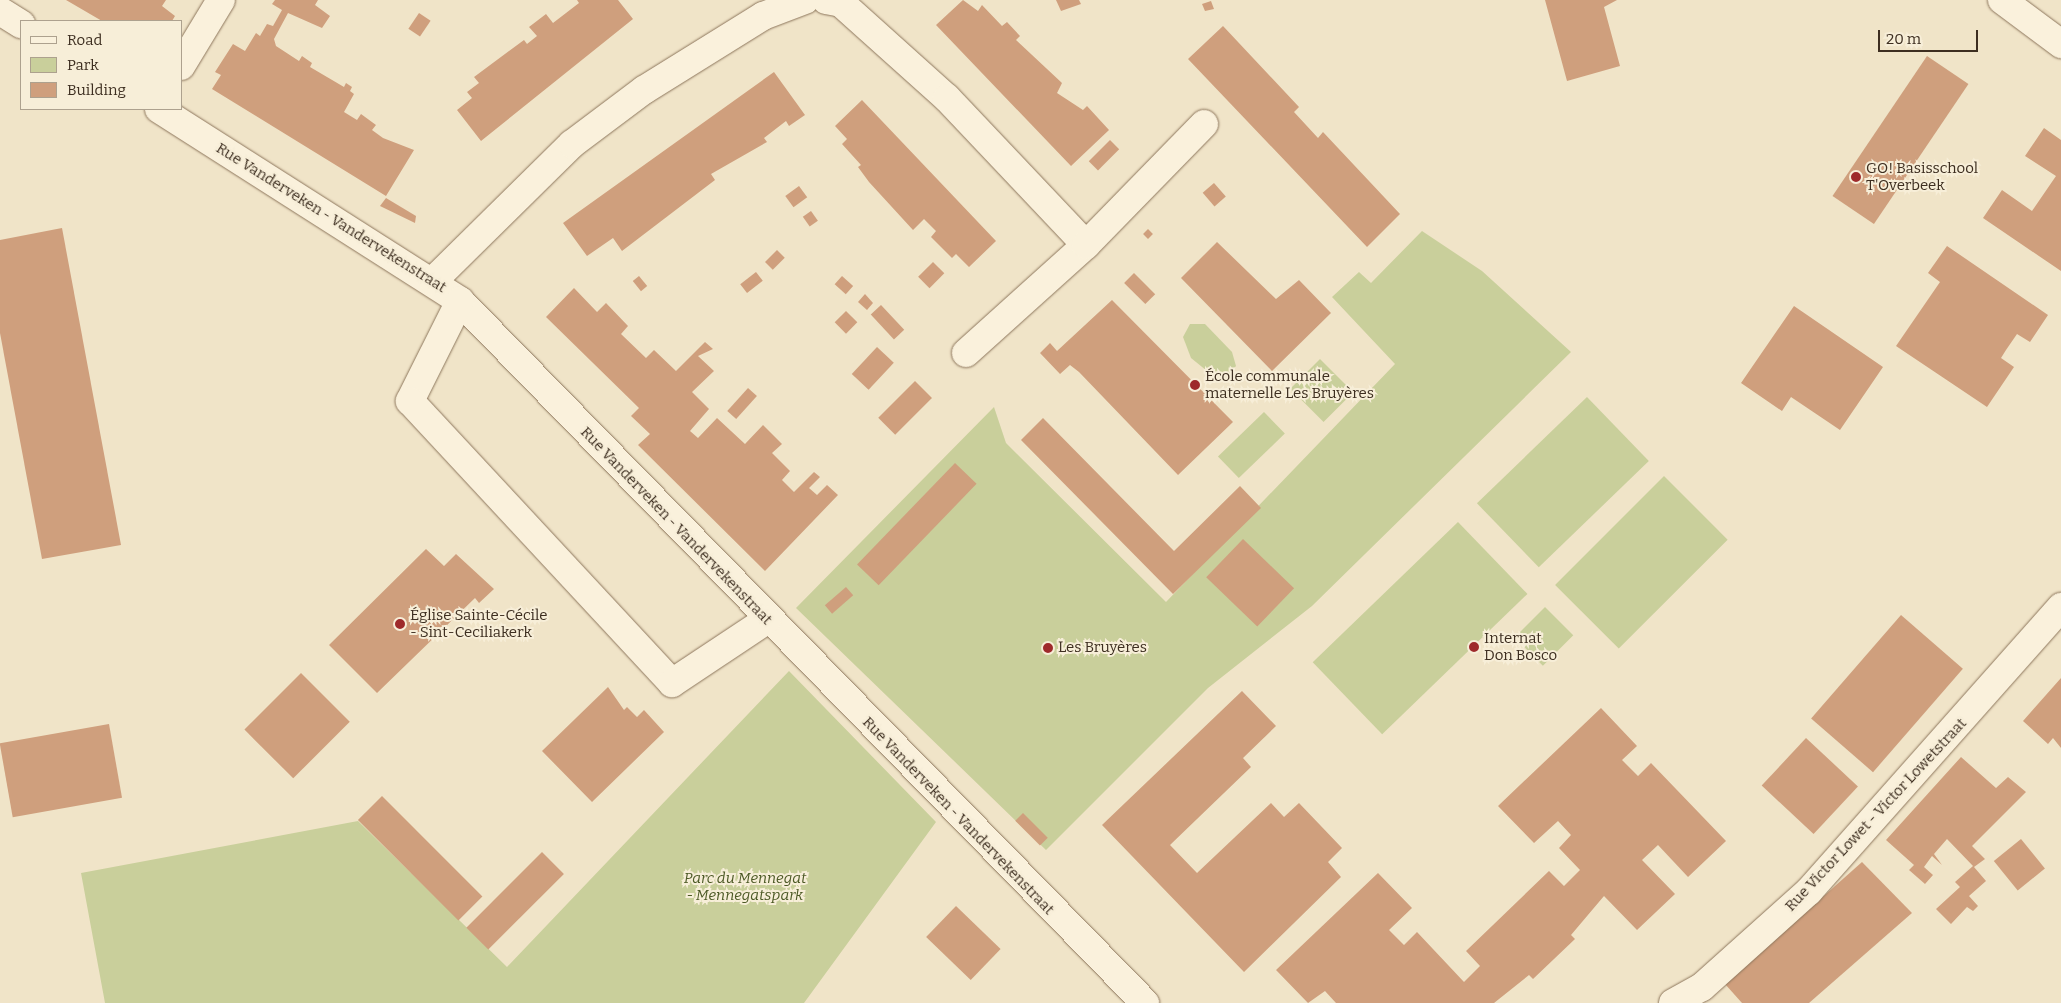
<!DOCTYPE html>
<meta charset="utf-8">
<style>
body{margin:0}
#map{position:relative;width:2061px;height:1003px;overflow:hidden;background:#f0e4c8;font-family:Bitter,serif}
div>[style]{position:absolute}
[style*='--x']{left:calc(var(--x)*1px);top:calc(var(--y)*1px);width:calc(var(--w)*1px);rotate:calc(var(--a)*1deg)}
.green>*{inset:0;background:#c9cf9b;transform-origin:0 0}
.building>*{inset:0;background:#cf9f7d;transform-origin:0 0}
.roads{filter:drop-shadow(0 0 1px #8d765c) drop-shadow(0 0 1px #8d765c)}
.street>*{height:28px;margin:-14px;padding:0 14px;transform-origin:14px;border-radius:14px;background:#faf1dc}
.dots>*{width:14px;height:14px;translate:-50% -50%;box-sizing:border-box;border:2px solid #f7eed8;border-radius:50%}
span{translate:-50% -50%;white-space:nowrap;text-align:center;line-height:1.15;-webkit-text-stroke:4px #f7eed8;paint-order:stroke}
.poi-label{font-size:15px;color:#3d2e20}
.left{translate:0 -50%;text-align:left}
.street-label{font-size:15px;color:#3d2e20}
.park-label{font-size:15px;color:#4d5a26;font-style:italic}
.legend{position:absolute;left:20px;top:20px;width:162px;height:90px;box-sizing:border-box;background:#f7eed8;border:1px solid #ada18e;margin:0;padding:6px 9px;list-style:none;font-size:15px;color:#3d2e20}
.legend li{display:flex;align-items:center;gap:10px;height:25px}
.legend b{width:25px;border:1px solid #ada18e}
.scale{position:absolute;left:1878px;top:30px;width:100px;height:22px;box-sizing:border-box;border:2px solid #3d2e20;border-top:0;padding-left:6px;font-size:15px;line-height:18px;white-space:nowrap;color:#3d2e20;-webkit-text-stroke:4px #f7eed8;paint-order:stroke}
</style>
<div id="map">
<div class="green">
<i style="clip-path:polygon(1422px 231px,1482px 271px,1571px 352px,1312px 606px,1208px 688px,1046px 850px,796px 608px,994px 407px,1006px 443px,1166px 602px,1395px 364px,1332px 297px,1359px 272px,1371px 283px)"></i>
<i style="clip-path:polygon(1190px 324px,1205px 324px,1232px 352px,1236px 366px,1229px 374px,1212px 375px,1191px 358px,1183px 337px)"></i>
<i style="left:1320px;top:359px;width:47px;height:42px;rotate:45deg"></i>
<i style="left:1587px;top:397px;width:89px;height:153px;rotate:46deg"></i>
<i style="left:1264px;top:412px;width:30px;height:64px;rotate:46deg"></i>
<i style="left:1664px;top:476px;width:90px;height:154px;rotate:45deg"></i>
<i style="left:1458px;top:522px;width:100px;height:202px;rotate:46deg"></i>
<i style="left:1545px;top:607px;width:40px;height:43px;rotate:45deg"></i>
<i style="clip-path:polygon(789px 671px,936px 822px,804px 1003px,105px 1003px,81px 873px,358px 821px,507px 967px)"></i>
</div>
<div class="building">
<i style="clip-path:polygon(66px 0,166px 0,162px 6px,175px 16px,172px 21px,102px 21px)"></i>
<i style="clip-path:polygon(275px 0,318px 0,315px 5px,330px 16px,322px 28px,288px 13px,274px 39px,276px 46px,299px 61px,302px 56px,312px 63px,310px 67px,344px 87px,346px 83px,352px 87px,350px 91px,354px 94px,344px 112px,357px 120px,361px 114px,376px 125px,372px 130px,383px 138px,414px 150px,386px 196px,212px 89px,221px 75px,215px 72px,233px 44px,245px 51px,256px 33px,260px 36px,267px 24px,273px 26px,282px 10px,272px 4px)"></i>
<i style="clip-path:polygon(577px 0,618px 0,633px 19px,481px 141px,457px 110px,472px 98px,467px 92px,479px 83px,474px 77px,524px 40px,527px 44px,537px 36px,529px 27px,546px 14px,553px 23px,579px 3px)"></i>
<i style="clip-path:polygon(963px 0,978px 11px,982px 5px,1002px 26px,1007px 22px,1020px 36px,1016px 40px,1062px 83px,1057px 93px,1083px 110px,1087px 106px,1109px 130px,1071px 166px,936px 25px)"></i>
<i style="clip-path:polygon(1056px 0,1079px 0,1081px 4px,1061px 11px)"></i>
<i style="clip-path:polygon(1545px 0,1617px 0,1604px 7px,1620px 66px,1567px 81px)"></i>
<i style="clip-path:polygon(1211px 1px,1214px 9px,1205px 11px,1202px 4px)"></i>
<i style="left:419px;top:13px;width:14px;height:19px;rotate:34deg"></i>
<i style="clip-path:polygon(1223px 26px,1299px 107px,1294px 112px,1318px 138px,1323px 132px,1400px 214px,1367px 247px,1188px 59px)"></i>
<i style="left:1927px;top:56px;width:50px;height:169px;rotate:34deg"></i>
<i style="clip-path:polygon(774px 72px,805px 115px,789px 126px,786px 121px,764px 138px,767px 142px,711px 174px,715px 180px,622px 251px,613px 238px,587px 256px,563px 223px)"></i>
<i style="clip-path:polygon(862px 100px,996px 241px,969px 267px,956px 254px,952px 258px,931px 237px,936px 231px,924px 219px,913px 230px,869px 182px,858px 167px,861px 165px,842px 144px,847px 139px,835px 126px)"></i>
<i style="clip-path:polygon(2044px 128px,2061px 140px,2061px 271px,1983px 218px,2002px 190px,2032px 211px,2056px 176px,2025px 156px)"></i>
<i style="left:1110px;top:140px;width:13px;height:30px;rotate:45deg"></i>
<i style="left:1214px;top:183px;width:18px;height:15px;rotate:49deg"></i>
<i style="left:799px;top:186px;width:14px;height:17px;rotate:54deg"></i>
<i style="clip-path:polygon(386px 198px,416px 216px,415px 223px,380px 206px)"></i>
<i style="left:811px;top:211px;width:12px;height:10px;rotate:55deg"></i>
<i style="clip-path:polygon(62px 228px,121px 545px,42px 559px,0 333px,0 240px)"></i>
<i style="left:1148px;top:229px;width:7px;height:7px;rotate:45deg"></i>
<i style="clip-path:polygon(1217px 242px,1276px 299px,1299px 280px,1331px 313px,1272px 371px,1181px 278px)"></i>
<i style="clip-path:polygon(1947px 246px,2048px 315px,2030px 342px,2017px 334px,2006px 350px,2001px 358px,2014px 367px,1987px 407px,1896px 346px,1940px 282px,1928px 273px)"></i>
<i style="left:777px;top:250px;width:11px;height:17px;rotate:45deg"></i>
<i style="left:933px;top:262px;width:16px;height:21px;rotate:45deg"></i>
<i style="left:756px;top:272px;width:11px;height:20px;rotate:52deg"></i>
<i style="left:1134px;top:273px;width:30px;height:14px;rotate:45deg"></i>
<i style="left:639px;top:276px;width:13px;height:8px;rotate:51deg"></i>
<i style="left:842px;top:276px;width:15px;height:11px;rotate:42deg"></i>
<i style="clip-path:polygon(574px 288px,597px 312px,606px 303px,628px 326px,621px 334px,646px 358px,654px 350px,676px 371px,705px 342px,713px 349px,698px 356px,714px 371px,692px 392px,709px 409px,690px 431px,698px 438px,717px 418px,745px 444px,763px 425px,782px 444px,772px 453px,790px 471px,782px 480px,794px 492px,814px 472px,820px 477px,809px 488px,817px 495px,827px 485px,838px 495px,765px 571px,638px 445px,650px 434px,631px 416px,639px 408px,546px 317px)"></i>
<i style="clip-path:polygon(865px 294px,873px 303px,867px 310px,858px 302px)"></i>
<i style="clip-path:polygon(1112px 300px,1233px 422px,1178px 475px,1079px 372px,1070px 365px,1060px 374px,1040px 353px,1050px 343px,1057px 351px)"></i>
<i style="left:881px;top:305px;width:34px;height:14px;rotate:47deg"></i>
<i style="clip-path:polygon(1794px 306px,1883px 367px,1840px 430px,1791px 397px,1782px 411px,1741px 383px)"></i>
<i style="left:846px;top:311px;width:16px;height:16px;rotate:45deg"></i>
<i style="left:877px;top:347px;width:23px;height:37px;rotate:43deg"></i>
<i style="left:915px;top:381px;width:24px;height:52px;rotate:45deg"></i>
<i style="left:748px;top:388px;width:12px;height:31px;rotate:42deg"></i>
<i style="clip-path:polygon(1043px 418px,1174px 551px,1240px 486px,1261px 508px,1173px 594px,1021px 440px)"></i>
<i style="left:955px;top:463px;width:30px;height:141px;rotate:44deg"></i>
<i style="left:1243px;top:539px;width:71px;height:53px;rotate:44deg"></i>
<i style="clip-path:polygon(426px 549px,444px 566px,456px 554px,494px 589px,479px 603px,475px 598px,377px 693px,329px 645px)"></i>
<i style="left:846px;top:587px;width:11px;height:28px;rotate:49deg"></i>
<i style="left:1901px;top:615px;width:82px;height:137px;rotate:41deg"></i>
<i style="left:301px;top:673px;width:69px;height:80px;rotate:45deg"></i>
<i style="clip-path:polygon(2061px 678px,2061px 748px,2053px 738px,2048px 744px,2023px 721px)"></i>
<i style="clip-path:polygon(608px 687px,624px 710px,627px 707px,637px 717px,644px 710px,664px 732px,592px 802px,542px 751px)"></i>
<i style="clip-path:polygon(1242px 691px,1276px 726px,1243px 758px,1251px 767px,1170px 845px,1197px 873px,1271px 803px,1284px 817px,1299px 803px,1342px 848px,1328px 862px,1341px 877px,1244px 972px,1102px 825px)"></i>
<i style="clip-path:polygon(1601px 708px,1637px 746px,1622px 760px,1638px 776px,1651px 763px,1726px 841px,1688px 877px,1658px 845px,1642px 860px,1675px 894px,1637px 930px,1604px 896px,1571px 935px,1575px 939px,1533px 979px,1529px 975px,1494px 1003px,1336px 1003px,1325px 991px,1308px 1003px,1276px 970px,1378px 873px,1412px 908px,1389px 930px,1404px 945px,1417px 932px,1464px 982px,1480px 966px,1466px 951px,1549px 871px,1564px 886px,1580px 870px,1559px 848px,1571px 835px,1558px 821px,1534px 843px,1498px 806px)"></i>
<i style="left:109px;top:724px;width:75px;height:111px;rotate:80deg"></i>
<i style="left:1806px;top:738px;width:71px;height:65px;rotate:43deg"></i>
<i style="clip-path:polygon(1961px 757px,1996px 788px,2008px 777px,2026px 792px,1972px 846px,1985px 859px,1974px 867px,1986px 881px,1969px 896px,1978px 906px,1973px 911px,1967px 907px,1951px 924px,1936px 909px,1960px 887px,1955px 882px,1973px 866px,1947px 839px,1934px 854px,1942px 865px,1932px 856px,1924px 867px,1933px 875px,1925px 884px,1909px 870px,1914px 865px,1886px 840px)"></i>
<i style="left:382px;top:796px;width:142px;height:34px;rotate:45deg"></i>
<i style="left:1023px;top:813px;width:35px;height:11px;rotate:45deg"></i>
<i style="left:2021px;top:839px;width:38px;height:35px;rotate:51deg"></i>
<i style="left:542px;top:852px;width:31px;height:107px;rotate:45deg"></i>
<i style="clip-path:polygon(1862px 862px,1912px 913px,1809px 1003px,1742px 1003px,1725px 984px)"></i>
<i style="left:956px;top:906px;width:62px;height:43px;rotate:44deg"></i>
</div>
<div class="roads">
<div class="street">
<i style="--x:826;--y:0;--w:15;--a:11"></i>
<i style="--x:841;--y:3;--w:142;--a:41.9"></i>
<i style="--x:947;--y:98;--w:202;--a:46.6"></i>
<i style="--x:2002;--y:0;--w:74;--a:36.7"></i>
<i style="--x:0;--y:11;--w:25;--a:32"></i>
<i style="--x:181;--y:66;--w:77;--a:-58.8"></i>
<i style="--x:159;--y:109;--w:357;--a:32.5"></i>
<i style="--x:460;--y:301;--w:981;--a:45.7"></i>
<i style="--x:433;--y:281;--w:195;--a:-44.6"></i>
<i style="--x:572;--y:144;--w:90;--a:-36.9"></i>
<i style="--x:644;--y:90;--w:140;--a:-31.9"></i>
<i style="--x:763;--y:16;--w:45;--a:-20.9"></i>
<i style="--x:460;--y:301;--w:112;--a:116.6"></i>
<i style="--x:410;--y:401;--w:385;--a:47.1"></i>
<i style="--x:672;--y:683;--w:114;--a:-33.6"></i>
<i style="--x:966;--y:353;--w:161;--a:-42"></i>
<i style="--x:1086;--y:245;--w:169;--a:-45.7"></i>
<i style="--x:1673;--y:1003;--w:33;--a:-29"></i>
<i style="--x:1702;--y:987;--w:144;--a:-41.9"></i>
<i style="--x:1809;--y:891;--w:380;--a:-48.4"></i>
</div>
</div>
<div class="dots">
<i style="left:1856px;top:177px;background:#9e2a2b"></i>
<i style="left:1195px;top:385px;background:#9e2a2b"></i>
<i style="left:400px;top:624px;background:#9e2a2b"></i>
<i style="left:1474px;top:647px;background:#9e2a2b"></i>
<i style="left:1048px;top:648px;background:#9e2a2b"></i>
</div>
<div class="poi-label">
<span class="left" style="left:1866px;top:177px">GO! Basisschool<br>T'Overbeek</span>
<span class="left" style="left:1205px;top:385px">École communale<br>maternelle Les Bruyères</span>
<span class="left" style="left:410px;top:624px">Église Sainte-Cécile<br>- Sint-Ceciliakerk</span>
<span class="left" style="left:1484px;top:647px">Internat<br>Don Bosco</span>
<span class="left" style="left:1058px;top:648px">Les Bruyères</span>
</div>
<div class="street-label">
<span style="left:331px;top:218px;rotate:32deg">Rue Vanderveken - Vandervekenstraat</span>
<span style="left:676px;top:526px;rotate:46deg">Rue Vanderveken - Vandervekenstraat</span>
<span style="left:1876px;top:815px;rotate:-47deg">Rue Victor Lowet - Victor Lowetstraat</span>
<span style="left:958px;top:816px;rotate:46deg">Rue Vanderveken - Vandervekenstraat</span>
</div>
<div class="park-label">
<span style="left:745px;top:887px">Parc du Mennegat<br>- Mennegatspark</span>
</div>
<ul class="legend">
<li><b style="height:6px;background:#faf1dc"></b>Road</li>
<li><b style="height:14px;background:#c9cf9b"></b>Park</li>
<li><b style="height:14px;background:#cf9f7d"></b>Building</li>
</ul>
<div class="scale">20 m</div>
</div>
